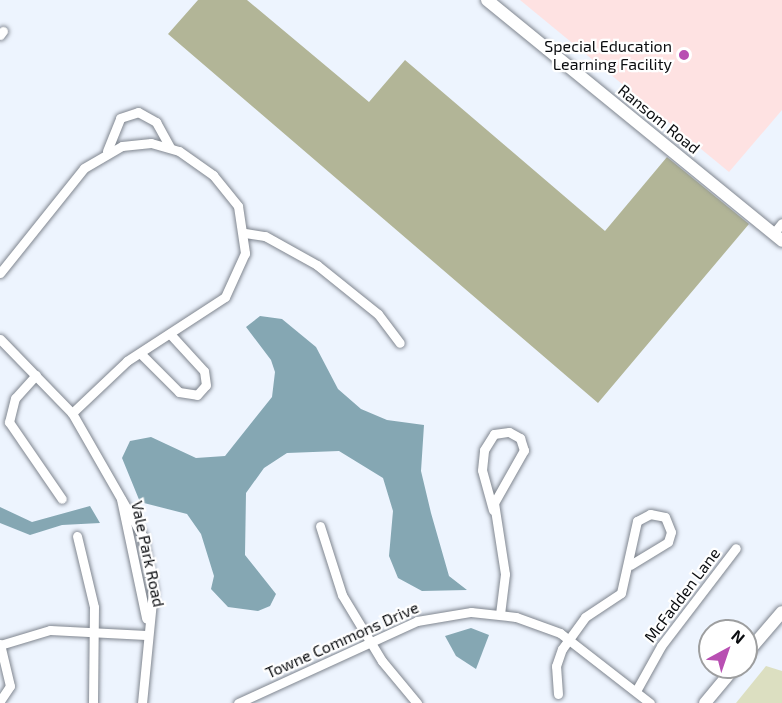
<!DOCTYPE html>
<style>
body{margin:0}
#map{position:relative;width:782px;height:703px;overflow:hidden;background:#edf4fe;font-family:"Exo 2",sans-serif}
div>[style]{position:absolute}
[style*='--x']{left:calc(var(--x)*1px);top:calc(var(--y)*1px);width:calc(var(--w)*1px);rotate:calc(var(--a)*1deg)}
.education>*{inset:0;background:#fee2e2}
.green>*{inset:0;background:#dcdfc1}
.forest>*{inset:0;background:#b2b597}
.water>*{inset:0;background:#85a7b3}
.roads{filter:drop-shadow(0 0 2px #80868f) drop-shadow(0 0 2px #80868f)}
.minor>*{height:9px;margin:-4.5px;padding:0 4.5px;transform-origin:4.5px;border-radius:4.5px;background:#fff}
.secondary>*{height:12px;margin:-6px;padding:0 6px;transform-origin:6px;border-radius:6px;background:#fff}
.dots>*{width:16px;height:16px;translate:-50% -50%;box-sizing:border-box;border:3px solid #fff;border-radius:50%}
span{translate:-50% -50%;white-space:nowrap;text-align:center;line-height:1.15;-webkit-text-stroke:4.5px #fff;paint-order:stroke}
.poi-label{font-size:16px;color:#0b0d10}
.right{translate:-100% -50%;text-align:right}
.street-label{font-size:16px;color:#0b0d10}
.north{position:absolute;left:698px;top:619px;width:60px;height:60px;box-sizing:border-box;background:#fff;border:2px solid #9d9e9f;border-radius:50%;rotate:40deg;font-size:16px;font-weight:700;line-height:24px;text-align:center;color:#0b0d10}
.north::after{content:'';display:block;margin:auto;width:21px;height:27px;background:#b84fb2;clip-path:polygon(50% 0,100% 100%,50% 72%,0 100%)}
</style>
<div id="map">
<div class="education">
<i style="clip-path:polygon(520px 0,782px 0,782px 110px,729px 172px)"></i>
</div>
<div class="green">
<i style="clip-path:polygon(766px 666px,782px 671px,782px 703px,736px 703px)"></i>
</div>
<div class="forest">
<i style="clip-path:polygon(198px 0,247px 0,369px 102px,405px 60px,605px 231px,667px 157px,749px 224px,598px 403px,168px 34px)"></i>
</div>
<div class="water">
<i style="clip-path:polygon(260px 316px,282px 319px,316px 347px,338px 389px,361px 409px,387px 420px,424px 425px,421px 471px,431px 513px,449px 576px,467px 590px,422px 591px,398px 578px,389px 556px,393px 511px,383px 478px,339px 451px,287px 453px,264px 468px,246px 493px,245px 555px,276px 594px,270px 606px,258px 611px,228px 607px,211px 589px,214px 576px,201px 534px,187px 514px,140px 502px,122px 458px,130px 441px,151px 437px,196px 458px,225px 456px,272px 397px,275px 372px,271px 360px,246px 327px)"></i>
<i style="clip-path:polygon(90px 506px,100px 523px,62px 525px,30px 535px,0 523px,0 507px,32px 522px)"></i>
<i style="clip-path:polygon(471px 628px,489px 635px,476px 669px,456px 656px,445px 636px)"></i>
</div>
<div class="roads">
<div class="minor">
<i style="--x:0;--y:35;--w:5;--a:-53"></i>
<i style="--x:107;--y:151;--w:35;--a:-68"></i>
<i style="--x:120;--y:118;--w:19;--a:-18"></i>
<i style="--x:138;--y:112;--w:21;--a:29"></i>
<i style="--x:156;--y:122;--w:29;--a:61"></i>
<i style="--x:245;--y:233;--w:20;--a:9"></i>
<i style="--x:265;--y:236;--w:60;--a:29.1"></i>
<i style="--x:317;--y:265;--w:78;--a:38.8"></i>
<i style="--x:378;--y:314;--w:36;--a:53"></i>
<i style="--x:773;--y:234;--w:14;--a:-51"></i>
<i style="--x:0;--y:273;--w:134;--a:-51.3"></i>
<i style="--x:84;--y:168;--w:44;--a:-30.1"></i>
<i style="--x:122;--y:146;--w:29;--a:-6"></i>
<i style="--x:151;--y:143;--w:29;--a:16"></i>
<i style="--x:179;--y:151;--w:42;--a:35.2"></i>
<i style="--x:213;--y:175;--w:40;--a:51"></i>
<i style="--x:238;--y:206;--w:48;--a:81.5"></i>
<i style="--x:245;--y:253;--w:48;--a:114.4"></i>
<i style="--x:225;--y:297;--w:117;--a:146.9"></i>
<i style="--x:127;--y:361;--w:76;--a:136.6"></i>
<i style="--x:0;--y:339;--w:103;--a:45.8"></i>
<i style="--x:72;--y:413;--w:141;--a:60.2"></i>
<i style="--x:142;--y:535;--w:57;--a:78.9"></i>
<i style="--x:153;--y:591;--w:113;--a:95.6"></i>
<i style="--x:140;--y:353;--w:55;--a:45"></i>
<i style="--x:179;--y:392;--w:18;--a:9"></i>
<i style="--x:197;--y:395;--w:13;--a:-48"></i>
<i style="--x:206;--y:385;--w:14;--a:-98"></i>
<i style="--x:204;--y:371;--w:49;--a:-132.5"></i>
<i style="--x:36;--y:375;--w:31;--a:132"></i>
<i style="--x:15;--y:398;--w:25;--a:104"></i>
<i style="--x:9;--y:422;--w:93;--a:55.5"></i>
<i style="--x:121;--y:499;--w:122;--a:78.1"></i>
<i style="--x:493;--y:510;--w:41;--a:-105.4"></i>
<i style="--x:482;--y:470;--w:20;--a:-84"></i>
<i style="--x:484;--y:450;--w:19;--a:-58"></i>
<i style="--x:494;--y:434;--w:15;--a:-8"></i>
<i style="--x:509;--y:432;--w:13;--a:29"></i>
<i style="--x:520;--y:438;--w:13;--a:72"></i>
<i style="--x:524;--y:450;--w:61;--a:119.5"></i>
<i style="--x:494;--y:503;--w:72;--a:81.2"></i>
<i style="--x:505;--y:574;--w:40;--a:97.1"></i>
<i style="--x:320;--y:526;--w:72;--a:72.3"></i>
<i style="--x:342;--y:595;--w:77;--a:58.8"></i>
<i style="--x:382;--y:661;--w:55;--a:50.2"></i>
<i style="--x:77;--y:536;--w:73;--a:76.5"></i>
<i style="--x:94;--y:607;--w:96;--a:90.6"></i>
<i style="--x:0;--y:644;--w:43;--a:76.6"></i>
<i style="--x:10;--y:686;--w:18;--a:124"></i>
<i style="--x:0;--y:645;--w:52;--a:-16.7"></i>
<i style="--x:50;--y:630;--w:96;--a:3"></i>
<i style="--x:636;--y:691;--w:51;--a:-60.9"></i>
<i style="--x:661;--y:646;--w:123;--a:-52.6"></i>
<i style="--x:558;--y:694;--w:28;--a:-94"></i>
<i style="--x:556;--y:666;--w:18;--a:-71"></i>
<i style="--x:562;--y:649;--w:39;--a:-54"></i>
<i style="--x:585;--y:617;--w:43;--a:-33.7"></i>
<i style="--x:621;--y:593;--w:74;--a:-77.5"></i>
<i style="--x:637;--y:521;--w:15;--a:-28"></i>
<i style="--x:650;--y:514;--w:15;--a:11"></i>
<i style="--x:665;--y:517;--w:16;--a:68"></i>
<i style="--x:671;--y:532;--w:10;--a:107"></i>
<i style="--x:668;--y:542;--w:44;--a:148.8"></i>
<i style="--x:238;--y:703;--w:197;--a:-24.6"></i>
<i style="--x:417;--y:621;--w:55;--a:-9.5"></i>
<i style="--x:471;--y:612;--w:45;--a:6.3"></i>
<i style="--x:516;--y:617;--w:47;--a:20"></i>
<i style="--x:560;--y:633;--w:114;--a:37.9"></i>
</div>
<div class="secondary">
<i style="--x:487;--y:0;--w:381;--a:39.2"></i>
<i style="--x:746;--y:654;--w:55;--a:-49.4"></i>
<i style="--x:705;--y:703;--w:47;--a:-50.2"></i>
</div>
</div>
<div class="dots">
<i style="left:684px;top:55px;background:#b84fb2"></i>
</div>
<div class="poi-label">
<span class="right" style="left:672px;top:55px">Special Education<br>Learning Facility</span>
</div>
<div class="street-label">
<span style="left:659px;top:119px;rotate:39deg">Ransom Road</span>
<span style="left:148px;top:554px;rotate:78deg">Vale Park Road</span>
<span style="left:682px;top:595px;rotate:-53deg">McFadden Lane</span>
<span style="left:342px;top:640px;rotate:-24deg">Towne Commons Drive</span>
</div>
<div class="north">N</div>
</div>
